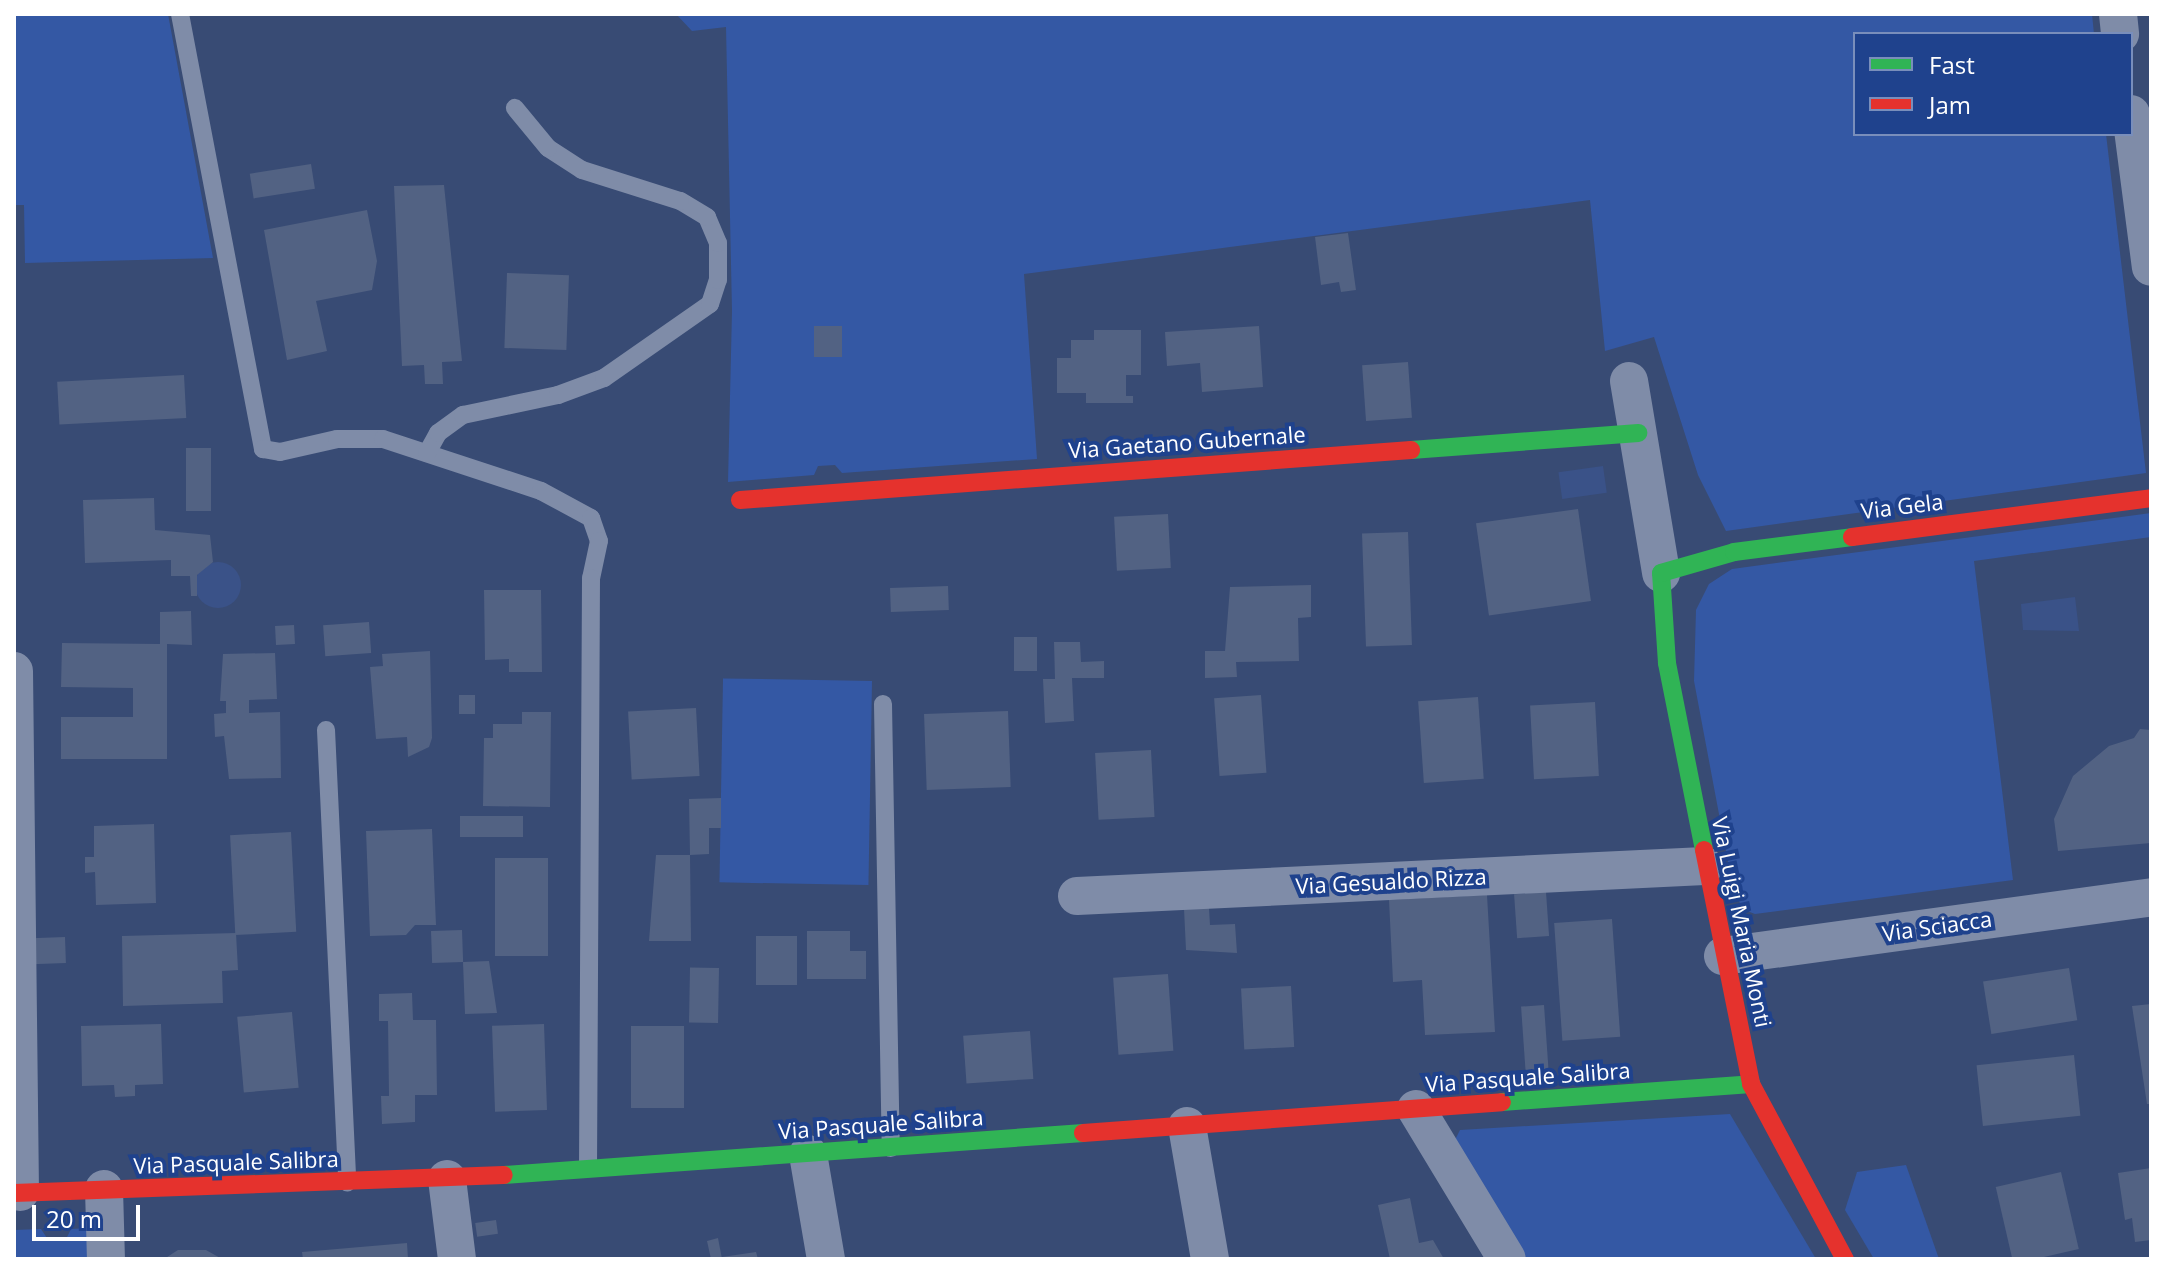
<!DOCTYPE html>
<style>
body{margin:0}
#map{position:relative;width:2165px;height:1273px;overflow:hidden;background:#384b74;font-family:"Open Sans",sans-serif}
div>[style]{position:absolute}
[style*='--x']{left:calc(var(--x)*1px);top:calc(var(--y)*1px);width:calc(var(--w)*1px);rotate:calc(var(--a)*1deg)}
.green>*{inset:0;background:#3458a4;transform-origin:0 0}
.water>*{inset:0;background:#3a5288;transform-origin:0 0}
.round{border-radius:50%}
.building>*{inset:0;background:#526283;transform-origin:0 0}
.lane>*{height:18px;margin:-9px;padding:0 9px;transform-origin:9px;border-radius:9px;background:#7f8ca8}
.street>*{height:38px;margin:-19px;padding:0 19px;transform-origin:19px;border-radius:19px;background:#7f8ca8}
.fast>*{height:18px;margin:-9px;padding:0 9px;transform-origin:9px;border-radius:9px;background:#30b455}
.jam>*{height:18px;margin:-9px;padding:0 9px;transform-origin:9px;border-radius:9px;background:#e5322d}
span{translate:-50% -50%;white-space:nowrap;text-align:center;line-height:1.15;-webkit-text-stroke:8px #1f428d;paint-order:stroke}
.street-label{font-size:22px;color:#fff}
.frame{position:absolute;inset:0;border:16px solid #fff;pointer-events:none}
.legend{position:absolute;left:1853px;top:32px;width:280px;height:104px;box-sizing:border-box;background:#1f428d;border:2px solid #798ebb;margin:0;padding:10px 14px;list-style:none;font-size:24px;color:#fff}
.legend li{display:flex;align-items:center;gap:16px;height:40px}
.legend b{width:40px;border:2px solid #798ebb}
.scale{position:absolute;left:32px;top:1205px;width:108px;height:36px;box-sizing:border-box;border:4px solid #fff;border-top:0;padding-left:10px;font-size:24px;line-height:28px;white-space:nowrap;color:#fff;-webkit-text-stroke:6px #1f428d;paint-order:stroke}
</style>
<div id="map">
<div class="green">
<i style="clip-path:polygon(14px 14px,168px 14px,213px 258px,25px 263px,24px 205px,14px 205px)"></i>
<i style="clip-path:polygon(676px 14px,2092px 14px,2094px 34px,1855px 34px,1855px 134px,2106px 134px,2146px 473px,1726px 531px,1698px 475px,1654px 337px,1605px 351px,1590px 200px,1024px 274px,1037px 459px,842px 473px,835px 465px,818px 466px,814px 475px,728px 482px,732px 311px,726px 27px,692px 31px)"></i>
<i style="clip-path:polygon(2151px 513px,2151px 537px,1974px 561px,2013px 880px,1755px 914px,1742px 909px,1731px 878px,1694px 681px,1696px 610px,1709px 584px,1732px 569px)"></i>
<i style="left:872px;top:681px;width:204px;height:149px;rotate:91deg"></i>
<i style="clip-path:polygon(1730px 1114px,1816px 1259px,1522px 1259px,1454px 1142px,1460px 1130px)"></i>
<i style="clip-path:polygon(1906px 1165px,1939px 1259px,1874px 1259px,1845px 1210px,1857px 1172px)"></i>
<i style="clip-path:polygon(88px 1228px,89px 1259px,14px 1259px,14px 1230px,41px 1229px,49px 1241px,65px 1241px,71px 1229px)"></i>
</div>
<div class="water">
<i style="left:1603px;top:466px;width:27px;height:45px;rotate:82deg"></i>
<i class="round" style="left:195px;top:562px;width:46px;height:46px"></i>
<i style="clip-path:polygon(2075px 597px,2079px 631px,2023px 630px,2021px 604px)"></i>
</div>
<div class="building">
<i style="left:311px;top:164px;width:25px;height:62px;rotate:81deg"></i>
<i style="clip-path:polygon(444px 185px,462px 361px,442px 362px,443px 384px,425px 384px,424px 365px,402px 366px,394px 186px)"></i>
<i style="clip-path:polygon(367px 210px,377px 261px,372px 290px,316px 301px,327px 351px,287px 360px,264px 230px)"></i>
<i style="clip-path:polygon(1348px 233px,1356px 290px,1341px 292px,1339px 282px,1321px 285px,1315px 237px)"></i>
<i style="left:507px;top:273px;width:62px;height:75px;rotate:2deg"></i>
<i style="left:814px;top:326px;width:28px;height:31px"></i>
<i style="clip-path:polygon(1259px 326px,1263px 387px,1202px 392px,1200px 363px,1167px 366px,1165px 332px)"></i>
<i style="clip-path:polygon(1094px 330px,1141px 330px,1141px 375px,1126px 375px,1126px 396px,1133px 396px,1133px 403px,1086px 403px,1086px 393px,1057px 393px,1057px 358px,1071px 358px,1071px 340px,1094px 340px)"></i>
<i style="left:1408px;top:362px;width:56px;height:46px;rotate:86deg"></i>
<i style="left:184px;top:375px;width:43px;height:127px;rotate:87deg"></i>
<i style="left:186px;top:448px;width:25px;height:63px"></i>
<i style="clip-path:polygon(154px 498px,155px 530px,210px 535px,213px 562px,197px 575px,197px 596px,191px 596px,190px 576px,171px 576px,171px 560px,85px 563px,83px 500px)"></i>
<i style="left:1578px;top:509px;width:93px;height:103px;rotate:82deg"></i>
<i style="left:1168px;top:514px;width:54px;height:54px;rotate:87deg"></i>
<i style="left:1408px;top:532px;width:113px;height:46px;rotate:88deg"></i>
<i style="clip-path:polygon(1311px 585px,1311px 617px,1298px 618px,1299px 661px,1236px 662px,1237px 677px,1205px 678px,1205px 651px,1225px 651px,1230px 587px)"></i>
<i style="left:948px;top:586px;width:24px;height:58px;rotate:88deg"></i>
<i style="clip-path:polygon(484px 590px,541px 590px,542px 672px,509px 672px,509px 659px,485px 660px)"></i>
<i style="clip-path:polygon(191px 611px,192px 645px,167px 644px,167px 759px,61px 759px,61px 717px,133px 717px,133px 688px,61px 687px,62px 643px,160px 644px,160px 612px)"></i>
<i style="left:369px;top:622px;width:31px;height:46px;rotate:86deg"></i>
<i style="left:294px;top:625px;width:19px;height:19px;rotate:87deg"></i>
<i style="left:1014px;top:637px;width:23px;height:34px"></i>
<i style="clip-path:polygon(1054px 642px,1080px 642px,1081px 662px,1104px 661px,1104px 678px,1072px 678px,1074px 721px,1045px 723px,1043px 679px,1055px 679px)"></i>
<i style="clip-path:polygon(430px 651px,432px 738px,429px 747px,408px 757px,407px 737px,376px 739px,370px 667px,383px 666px,382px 654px)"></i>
<i style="clip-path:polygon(275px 653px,277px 699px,249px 700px,249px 713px,280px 712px,281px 778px,229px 779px,224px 736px,215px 737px,214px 714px,226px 713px,226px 701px,220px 701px,223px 654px)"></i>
<i style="left:475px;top:695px;width:19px;height:16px;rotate:90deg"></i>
<i style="left:1261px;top:695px;width:78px;height:47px;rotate:86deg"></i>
<i style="left:1478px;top:697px;width:82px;height:60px;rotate:86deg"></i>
<i style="left:1595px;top:702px;width:74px;height:65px;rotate:87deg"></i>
<i style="left:696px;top:708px;width:68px;height:68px;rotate:87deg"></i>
<i style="left:1008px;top:711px;width:76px;height:84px;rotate:88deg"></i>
<i style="clip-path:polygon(522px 712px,551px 712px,550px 807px,483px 806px,484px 738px,493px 738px,493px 724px,522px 724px)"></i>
<i style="clip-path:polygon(2140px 729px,2151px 730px,2151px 843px,2058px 851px,2054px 819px,2073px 776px,2109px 746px,2134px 738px)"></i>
<i style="left:1151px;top:750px;width:67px;height:56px;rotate:87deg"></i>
<i style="clip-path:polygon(721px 798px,721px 828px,709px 828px,709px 854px,690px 855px,689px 799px)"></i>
<i style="left:460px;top:816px;width:63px;height:21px"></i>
<i style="clip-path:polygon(154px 824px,156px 903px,96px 905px,95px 872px,85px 873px,85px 857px,94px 857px,94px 826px)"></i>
<i style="clip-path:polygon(432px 829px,436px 925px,415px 925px,406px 935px,370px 936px,366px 831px)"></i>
<i style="left:291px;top:832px;width:100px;height:61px;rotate:87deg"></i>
<i style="clip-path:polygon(656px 855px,690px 855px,691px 941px,649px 941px)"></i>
<i style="left:495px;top:858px;width:53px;height:98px"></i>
<i style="left:1546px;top:892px;width:44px;height:32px;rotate:86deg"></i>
<i style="clip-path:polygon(1487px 895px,1495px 1032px,1425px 1035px,1422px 980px,1393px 982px,1389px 900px)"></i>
<i style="clip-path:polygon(1209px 908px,1210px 925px,1235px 924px,1237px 953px,1186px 950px,1184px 909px)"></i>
<i style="left:1612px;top:919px;width:118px;height:58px;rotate:86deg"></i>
<i style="left:462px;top:930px;width:32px;height:31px;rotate:88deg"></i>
<i style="clip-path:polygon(807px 931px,850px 931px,850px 951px,866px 951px,866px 979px,807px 979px)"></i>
<i style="clip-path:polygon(236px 933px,238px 970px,222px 971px,223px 1003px,123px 1006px,122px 936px)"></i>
<i style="left:756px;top:936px;width:41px;height:49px"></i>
<i style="left:65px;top:937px;width:26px;height:34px;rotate:88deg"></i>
<i style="clip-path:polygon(489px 961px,497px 1013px,465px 1014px,463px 962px)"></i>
<i style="left:719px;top:968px;width:55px;height:29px;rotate:91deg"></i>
<i style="left:2069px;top:968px;width:53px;height:87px;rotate:81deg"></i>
<i style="left:1168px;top:974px;width:77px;height:55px;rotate:86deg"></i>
<i style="left:1291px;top:986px;width:61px;height:50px;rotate:87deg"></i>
<i style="clip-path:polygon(412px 993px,413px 1020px,436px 1020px,437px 1095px,415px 1095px,415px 1122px,382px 1124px,381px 1096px,389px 1096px,388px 1021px,379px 1021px,379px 994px)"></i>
<i style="clip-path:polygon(2151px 1004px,2151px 1104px,2147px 1104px,2132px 1006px)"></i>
<i style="left:1544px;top:1005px;width:70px;height:23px;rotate:86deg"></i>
<i style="left:292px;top:1012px;width:76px;height:55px;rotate:85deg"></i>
<i style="clip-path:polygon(161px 1024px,163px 1084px,135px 1085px,135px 1096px,115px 1097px,114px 1085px,82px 1086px,81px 1026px)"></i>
<i style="left:544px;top:1024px;width:86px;height:52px;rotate:88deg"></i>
<i style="left:631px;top:1026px;width:53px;height:82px"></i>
<i style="left:1030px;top:1031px;width:48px;height:67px;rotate:86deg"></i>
<i style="left:2074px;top:1055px;width:61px;height:98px;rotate:84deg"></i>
<i style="clip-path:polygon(2151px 1168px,2151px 1240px,2135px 1242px,2132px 1218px,2125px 1220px,2118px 1173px)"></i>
<i style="left:2061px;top:1172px;width:79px;height:67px;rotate:77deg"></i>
<i style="clip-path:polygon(1410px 1198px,1419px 1243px,1433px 1240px,1444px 1259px,1390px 1259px,1378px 1205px)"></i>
<i style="left:496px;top:1220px;width:14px;height:21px;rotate:82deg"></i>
<i style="clip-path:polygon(718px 1238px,722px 1259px,711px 1259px,707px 1241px)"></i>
<i style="clip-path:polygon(407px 1243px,408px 1259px,303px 1259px,302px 1252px)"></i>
<i style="clip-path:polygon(178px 1250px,206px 1250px,222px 1259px,164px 1259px)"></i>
<i style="clip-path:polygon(756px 1252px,758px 1259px,722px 1259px,722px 1257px)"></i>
</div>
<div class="lane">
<i style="--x:180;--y:14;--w:443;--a:79.2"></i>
<i style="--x:263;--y:449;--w:17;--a:10"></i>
<i style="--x:280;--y:452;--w:58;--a:-12.8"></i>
<i style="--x:337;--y:439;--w:46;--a:0"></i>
<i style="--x:383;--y:439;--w:166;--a:18.2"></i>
<i style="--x:541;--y:491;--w:57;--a:28.4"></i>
<i style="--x:591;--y:518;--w:24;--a:71"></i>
<i style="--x:599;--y:541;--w:38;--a:102"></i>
<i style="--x:591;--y:578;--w:587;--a:90.29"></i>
<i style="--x:427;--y:453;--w:23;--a:-61"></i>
<i style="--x:438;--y:433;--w:31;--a:-36"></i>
<i style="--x:463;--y:415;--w:97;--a:-11.9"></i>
<i style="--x:558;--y:395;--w:49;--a:-20.3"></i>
<i style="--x:604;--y:378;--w:129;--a:-34.9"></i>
<i style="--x:710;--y:304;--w:25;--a:-72"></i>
<i style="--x:718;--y:280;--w:37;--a:-90"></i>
<i style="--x:718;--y:243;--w:28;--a:-113"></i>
<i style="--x:707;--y:217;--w:31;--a:-149"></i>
<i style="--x:680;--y:201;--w:103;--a:-162.4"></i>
<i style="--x:582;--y:170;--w:40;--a:-147.1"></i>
<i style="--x:548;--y:148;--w:52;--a:-129.5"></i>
<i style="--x:883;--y:704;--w:444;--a:89"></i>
<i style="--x:326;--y:730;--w:453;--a:87.3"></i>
</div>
<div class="street">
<i style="--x:2118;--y:14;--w:20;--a:84"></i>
<i style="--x:2131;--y:114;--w:154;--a:82.6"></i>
<i style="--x:1629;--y:381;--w:195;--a:80.5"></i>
<i style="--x:14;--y:671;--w:521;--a:89.34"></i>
<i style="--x:1077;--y:896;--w:628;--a:-2.74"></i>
<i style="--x:1723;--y:956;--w:432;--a:-7.8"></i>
<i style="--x:1416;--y:1109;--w:175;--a:58.8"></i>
<i style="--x:1187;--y:1126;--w:135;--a:80.2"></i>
<i style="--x:808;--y:1154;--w:107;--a:80.3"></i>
<i style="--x:447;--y:1179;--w:81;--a:82.9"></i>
<i style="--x:104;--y:1189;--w:70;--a:88.4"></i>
</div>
<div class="fast">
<i style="--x:1411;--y:450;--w:228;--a:-4.3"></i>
<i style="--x:1704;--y:850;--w:191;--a:-101.2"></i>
<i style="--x:1667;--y:663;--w:90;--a:-93.8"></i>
<i style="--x:1661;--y:573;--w:76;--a:-16"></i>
<i style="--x:1734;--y:552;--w:119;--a:-7.2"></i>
<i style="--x:1502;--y:1102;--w:250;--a:-4.1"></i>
<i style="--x:504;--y:1175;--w:581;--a:-4.15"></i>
</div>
<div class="jam">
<i style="--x:740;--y:500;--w:673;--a:-4.26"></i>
<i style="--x:1852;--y:537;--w:302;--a:-7.4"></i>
<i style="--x:1704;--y:850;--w:239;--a:78.6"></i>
<i style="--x:1751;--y:1084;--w:199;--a:61.8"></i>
<i style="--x:1083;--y:1133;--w:420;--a:-4.2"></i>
<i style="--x:14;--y:1193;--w:490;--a:-2.1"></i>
</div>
<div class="street-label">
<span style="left:1187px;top:442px;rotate:-4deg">Via Gaetano Gubernale</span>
<span style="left:1902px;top:506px;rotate:-7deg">Via Gela</span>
<span style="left:1391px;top:881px;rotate:-3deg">Via Gesualdo Rizza</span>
<span style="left:1742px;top:922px;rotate:78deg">Via Luigi Maria Monti</span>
<span style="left:1937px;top:926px;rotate:-8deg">Via Sciacca</span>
<span style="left:1528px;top:1077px;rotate:-4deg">Via Pasquale Salibra</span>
<span style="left:881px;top:1124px;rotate:-4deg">Via Pasquale Salibra</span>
<span style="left:236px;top:1162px;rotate:-2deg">Via Pasquale Salibra</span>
</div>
<div class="frame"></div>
<ul class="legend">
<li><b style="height:10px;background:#30b455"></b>Fast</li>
<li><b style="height:10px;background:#e5322d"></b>Jam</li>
</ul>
<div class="scale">20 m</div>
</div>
